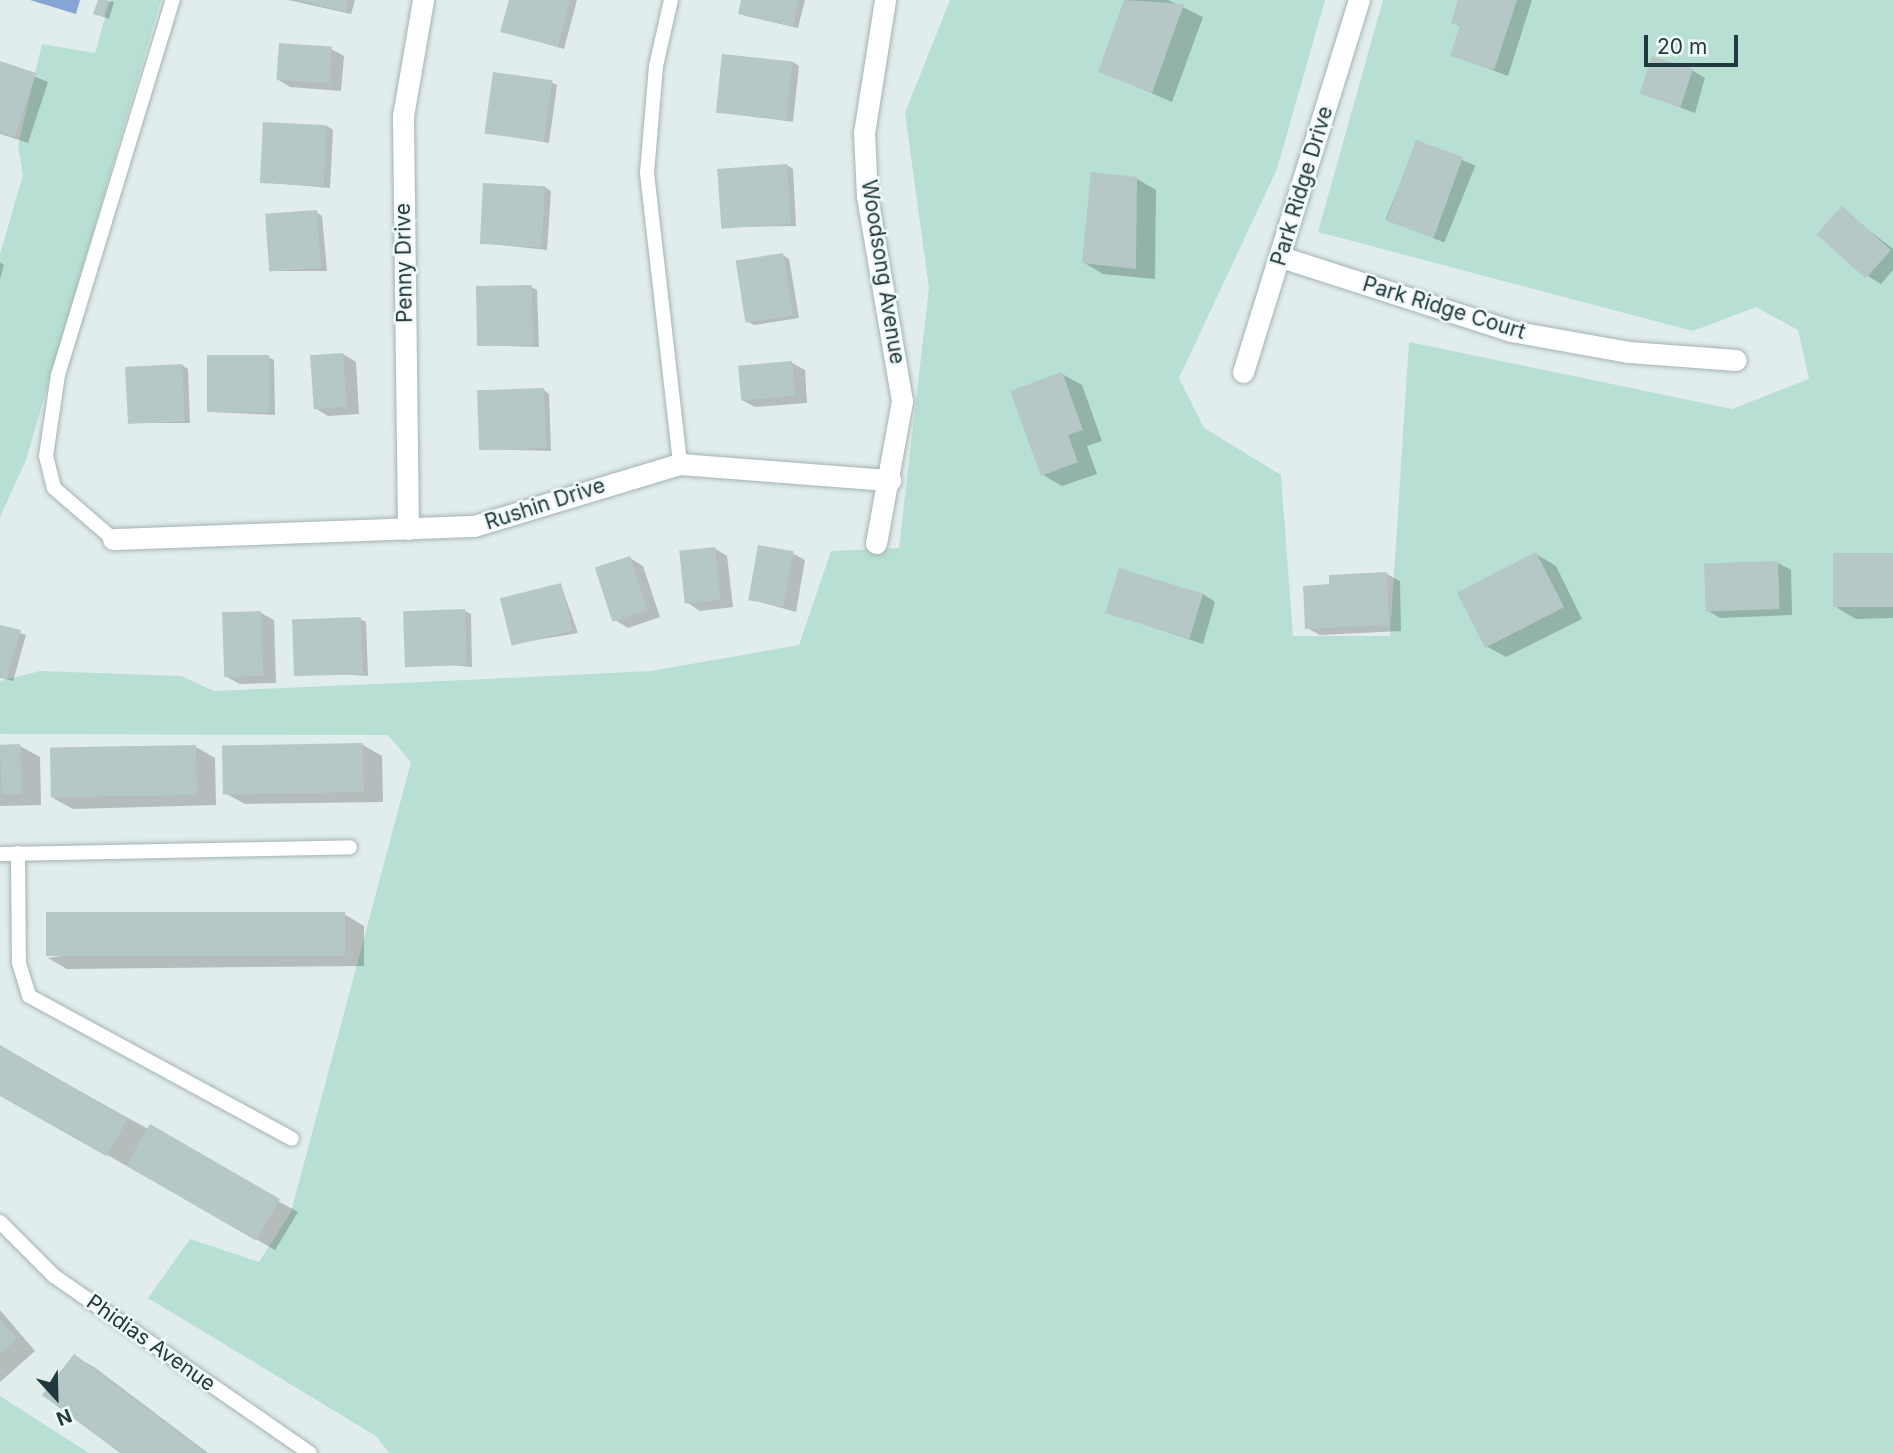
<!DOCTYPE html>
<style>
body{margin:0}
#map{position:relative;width:1893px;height:1453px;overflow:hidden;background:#e1ecec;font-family:Inter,sans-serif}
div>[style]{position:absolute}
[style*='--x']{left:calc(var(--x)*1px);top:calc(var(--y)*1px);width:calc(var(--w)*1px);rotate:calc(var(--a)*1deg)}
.green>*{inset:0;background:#b8dfd3}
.water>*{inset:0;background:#85a6d5}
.shadow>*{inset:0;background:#0003;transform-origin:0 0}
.building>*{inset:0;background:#b6c7c7;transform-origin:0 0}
.roads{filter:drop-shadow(0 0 2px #a3b3b4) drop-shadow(0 0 2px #a3b3b4)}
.service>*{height:14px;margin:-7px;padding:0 7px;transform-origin:7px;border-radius:7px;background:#fff}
.minor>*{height:21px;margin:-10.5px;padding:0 10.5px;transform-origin:10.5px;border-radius:10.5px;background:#fff}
span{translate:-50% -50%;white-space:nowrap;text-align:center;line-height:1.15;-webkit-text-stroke:5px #f1f9f8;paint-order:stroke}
.street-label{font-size:21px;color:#20393e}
.north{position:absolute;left:21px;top:1362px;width:70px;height:70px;-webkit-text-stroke:5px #f1f9f8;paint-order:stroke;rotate:158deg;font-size:19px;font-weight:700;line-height:28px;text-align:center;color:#20393e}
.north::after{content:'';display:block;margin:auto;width:24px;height:32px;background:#20393e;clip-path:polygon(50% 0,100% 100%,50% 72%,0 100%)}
.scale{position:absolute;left:1644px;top:35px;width:94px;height:32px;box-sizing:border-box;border:4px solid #20393e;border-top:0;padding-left:9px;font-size:21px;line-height:24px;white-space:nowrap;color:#20393e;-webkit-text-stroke:5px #f1f9f8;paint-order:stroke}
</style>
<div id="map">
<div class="green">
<i style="clip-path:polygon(110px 0,161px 0,26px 460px,0 517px,0 254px,23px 175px,18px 146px,42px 44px,95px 53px)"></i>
<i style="clip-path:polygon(950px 0,1325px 0,1277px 169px,1179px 378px,1204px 428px,1281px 475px,1293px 636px,1390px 636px,1409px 342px,1732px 409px,1809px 379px,1798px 330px,1756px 307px,1693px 331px,1318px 232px,1383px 0,1893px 0,1893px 1453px,389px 1453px,376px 1436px,148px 1298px,190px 1239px,259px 1262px,291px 1212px,411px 762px,388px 735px,0 734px,0 681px,40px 671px,181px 676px,214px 691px,445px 681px,651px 671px,799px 645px,831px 551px,899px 548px,929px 288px,905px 113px)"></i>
<i style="clip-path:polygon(0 1396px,89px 1453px,0 1453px)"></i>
</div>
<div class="water">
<i style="clip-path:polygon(30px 0,80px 0,76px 14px)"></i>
</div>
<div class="shadow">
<i style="clip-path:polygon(100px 0,114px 2px,109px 19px,101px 16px)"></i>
<i style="clip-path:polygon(288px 0,355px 0,351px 14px)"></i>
<i style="clip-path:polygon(511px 0,577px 0,564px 49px,502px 31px)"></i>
<i style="clip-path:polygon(743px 0,805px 0,798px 28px,746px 16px,740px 13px)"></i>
<i style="clip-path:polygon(1126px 0,1168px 0,1203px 17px,1172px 102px,1100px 71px)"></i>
<i style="clip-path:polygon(1460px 0,1532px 0,1508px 76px,1452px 55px,1461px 27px,1453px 22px)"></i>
<i style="clip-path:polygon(331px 49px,344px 56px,341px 91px,290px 87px,277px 79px)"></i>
<i style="clip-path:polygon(0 62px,48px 82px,28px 143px,0 134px)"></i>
<i style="clip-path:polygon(793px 62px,799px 66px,793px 122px,718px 112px)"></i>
<i style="clip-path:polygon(1692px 70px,1705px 78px,1695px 113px,1642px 93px)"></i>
<i style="clip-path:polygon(551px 82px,557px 85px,549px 143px,487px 132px)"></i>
<i style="clip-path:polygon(327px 126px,333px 130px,330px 188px,262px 182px)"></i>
<i style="left:1417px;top:142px;width:63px;height:83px;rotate:22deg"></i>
<i style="clip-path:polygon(787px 165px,793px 169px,796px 226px,722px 227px)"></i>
<i style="clip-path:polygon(1137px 179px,1156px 190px,1155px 279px,1103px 274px,1083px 262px)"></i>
<i style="clip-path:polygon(545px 187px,551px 191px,547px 250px,481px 243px)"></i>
<i style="clip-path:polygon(1842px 209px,1893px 249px,1893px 270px,1881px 284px,1868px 276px)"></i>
<i style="clip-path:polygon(316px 212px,322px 216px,327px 271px,271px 271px)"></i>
<i style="clip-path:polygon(783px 255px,789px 259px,799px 318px,754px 325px,748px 322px)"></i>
<i style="clip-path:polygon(0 262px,4px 265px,0 279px)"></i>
<i style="clip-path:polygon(531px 287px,537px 290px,539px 347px,479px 345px)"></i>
<i style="clip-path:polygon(343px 354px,356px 362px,359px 414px,328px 416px,315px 408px)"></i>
<i style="clip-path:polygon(268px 357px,274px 360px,275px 415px,210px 412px)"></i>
<i style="clip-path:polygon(792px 363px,805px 370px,807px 403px,755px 407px,742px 400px)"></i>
<i style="clip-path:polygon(182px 365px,188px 369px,190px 423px,130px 423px)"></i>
<i style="clip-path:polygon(1062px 374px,1082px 385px,1102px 441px,1087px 446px,1097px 474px,1062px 486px,1043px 475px)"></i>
<i style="clip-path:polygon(544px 390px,549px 394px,551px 451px,481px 449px)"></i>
<i style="clip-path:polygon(714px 548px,727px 556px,733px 607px,700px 611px,688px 603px)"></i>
<i style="clip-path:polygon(792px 553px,805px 560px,796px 612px,750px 599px)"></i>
<i style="clip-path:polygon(1536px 554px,1556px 566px,1582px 619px,1506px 657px,1486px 646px)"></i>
<i style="clip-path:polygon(1893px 555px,1893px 618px,1856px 619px,1836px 607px)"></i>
<i style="clip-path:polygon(630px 558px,643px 566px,660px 617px,628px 628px,615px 620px)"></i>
<i style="clip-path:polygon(1778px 563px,1791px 570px,1792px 615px,1720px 618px,1707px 610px)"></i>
<i style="clip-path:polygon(1387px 574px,1400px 581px,1401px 631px,1320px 635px,1307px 628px,1331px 586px)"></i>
<i style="clip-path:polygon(561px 585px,578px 633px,513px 644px)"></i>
<i style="clip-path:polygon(1203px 594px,1215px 602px,1203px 644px,1107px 612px)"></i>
<i style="clip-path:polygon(465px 611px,471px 614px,472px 667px,406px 661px)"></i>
<i style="clip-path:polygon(261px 613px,274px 620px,276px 683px,240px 684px,227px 677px)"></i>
<i style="clip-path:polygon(360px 619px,366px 622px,368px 676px,295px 671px)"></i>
<i style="clip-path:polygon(0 627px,26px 635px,13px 681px,0 678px)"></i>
<i style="clip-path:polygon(363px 745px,382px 756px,383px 802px,245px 804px,225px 793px)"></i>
<i style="clip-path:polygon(20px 746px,40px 757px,41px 805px,0 806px,0 747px)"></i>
<i style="clip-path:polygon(196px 747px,215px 758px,216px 805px,73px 809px,53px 798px)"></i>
<i style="clip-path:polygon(344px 914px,364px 926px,364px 966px,67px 969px,48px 958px)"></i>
<i style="clip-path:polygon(0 1047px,298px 1212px,275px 1250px,0 1094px)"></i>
<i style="clip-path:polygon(0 1310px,35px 1351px,0 1382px)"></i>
<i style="clip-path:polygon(74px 1356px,94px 1367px,208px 1453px,123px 1453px)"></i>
</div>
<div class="building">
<i style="clip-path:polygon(98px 0,108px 0,103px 17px,93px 14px)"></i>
<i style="clip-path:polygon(297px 0,348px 0,346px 12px)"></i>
<i style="clip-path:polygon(509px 0,570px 0,558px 47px,500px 32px)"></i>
<i style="clip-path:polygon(741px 0,799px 0,793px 26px,738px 14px)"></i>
<i style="clip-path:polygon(1124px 0,1184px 4px,1152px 93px,1098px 72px)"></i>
<i style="clip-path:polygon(1458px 0,1517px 0,1494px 70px,1450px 56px,1460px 25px,1451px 23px)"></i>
<i style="left:279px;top:43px;width:53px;height:37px;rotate:4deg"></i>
<i style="left:722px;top:54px;width:71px;height:59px;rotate:6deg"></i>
<i style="left:1652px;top:56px;width:43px;height:40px;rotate:18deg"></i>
<i style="clip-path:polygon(0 61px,36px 73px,15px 137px,0 132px)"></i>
<i style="left:493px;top:72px;width:60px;height:62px;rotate:8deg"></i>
<i style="left:263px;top:122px;width:64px;height:61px;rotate:3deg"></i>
<i style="left:1416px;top:140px;width:50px;height:86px;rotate:20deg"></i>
<i style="left:787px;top:164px;width:60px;height:70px;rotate:86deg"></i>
<i style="clip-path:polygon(1091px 172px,1137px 177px,1136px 269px,1082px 263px)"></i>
<i style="left:483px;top:183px;width:62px;height:61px;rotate:3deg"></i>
<i style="left:1842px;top:206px;width:66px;height:38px;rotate:42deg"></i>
<i style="left:317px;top:210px;width:58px;height:52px;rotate:86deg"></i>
<i style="left:783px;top:253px;width:63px;height:48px;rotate:81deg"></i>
<i style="left:532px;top:285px;width:60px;height:56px;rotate:89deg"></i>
<i style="left:343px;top:353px;width:54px;height:33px;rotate:86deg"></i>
<i style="left:269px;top:355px;width:57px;height:62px;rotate:90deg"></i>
<i style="left:792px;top:361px;width:35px;height:54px;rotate:85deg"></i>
<i style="left:182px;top:364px;width:57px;height:57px;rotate:87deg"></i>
<i style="clip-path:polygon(1062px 372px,1083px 430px,1068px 435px,1078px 462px,1041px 476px,1010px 391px)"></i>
<i style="left:544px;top:388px;width:60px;height:67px;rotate:88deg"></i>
<i style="left:758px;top:545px;width:36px;height:56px;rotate:10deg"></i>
<i style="left:715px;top:547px;width:53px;height:36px;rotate:84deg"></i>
<i style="left:1536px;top:552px;width:62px;height:89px;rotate:63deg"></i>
<i style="left:1893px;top:553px;width:54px;height:60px;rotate:90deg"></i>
<i style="left:630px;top:556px;width:57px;height:37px;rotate:72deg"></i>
<i style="left:1778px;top:561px;width:48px;height:74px;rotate:88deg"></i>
<i style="left:1119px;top:568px;width:88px;height:47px;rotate:17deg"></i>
<i style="clip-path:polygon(1387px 572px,1389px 625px,1305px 629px,1303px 586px,1329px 584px,1329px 575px)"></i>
<i style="left:561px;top:583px;width:49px;height:63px;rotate:76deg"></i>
<i style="left:465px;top:609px;width:56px;height:62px;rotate:88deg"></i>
<i style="left:261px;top:611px;width:65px;height:39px;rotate:88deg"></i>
<i style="left:361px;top:617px;width:57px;height:69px;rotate:88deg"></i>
<i style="clip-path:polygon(0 625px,21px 630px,7px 679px,0 677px)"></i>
<i style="left:363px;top:743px;width:49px;height:141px;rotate:89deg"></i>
<i style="left:20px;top:744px;width:50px;height:20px;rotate:88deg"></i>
<i style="left:196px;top:745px;width:50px;height:146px;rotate:89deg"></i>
<i style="left:345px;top:912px;width:44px;height:299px;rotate:90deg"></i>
<i style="clip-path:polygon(0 1045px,128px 1119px,106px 1156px,0 1096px)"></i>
<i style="left:150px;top:1124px;width:150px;height:48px;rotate:30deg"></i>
<i style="clip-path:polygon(0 1320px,17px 1339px,0 1354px)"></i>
<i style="clip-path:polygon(74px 1354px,206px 1453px,120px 1453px,42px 1395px)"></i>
</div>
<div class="roads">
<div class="service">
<i style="--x:671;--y:0;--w:68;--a:102.8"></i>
<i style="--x:656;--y:66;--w:107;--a:94.8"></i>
<i style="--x:647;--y:173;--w:293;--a:83.5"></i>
<i style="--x:113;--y:539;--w:78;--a:-139.2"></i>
<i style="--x:54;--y:488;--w:33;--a:-104"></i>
<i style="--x:46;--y:456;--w:82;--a:-81.6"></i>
<i style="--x:58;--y:375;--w:392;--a:-73"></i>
<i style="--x:18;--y:853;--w:110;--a:89.5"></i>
<i style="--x:19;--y:963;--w:34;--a:73"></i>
<i style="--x:29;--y:996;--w:299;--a:28.5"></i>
<i style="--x:0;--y:854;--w:350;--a:-1.1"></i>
<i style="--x:0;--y:1222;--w:76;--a:45"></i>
<i style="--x:54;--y:1276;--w:311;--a:34.7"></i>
</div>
<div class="minor">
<i style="--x:1281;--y:257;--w:242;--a:17.8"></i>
<i style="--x:1511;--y:331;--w:120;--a:10.1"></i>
<i style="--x:1629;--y:352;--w:107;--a:4.3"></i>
<i style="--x:1243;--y:372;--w:390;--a:-72.7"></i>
<i style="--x:408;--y:529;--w:413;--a:-90.7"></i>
<i style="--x:403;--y:116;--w:118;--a:-80.2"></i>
<i style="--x:113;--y:539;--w:361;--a:-2.1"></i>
<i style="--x:474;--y:526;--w:215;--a:-16.8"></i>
<i style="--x:680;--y:464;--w:211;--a:4.4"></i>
<i style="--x:876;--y:543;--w:144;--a:-79.6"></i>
<i style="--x:902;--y:401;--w:208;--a:-99.7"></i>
<i style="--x:867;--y:196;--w:63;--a:-92.7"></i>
<i style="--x:864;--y:133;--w:135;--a:-81"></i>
</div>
</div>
<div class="street-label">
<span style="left:1302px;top:186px;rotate:-73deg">Park Ridge Drive</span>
<span style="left:404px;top:263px;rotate:-91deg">Penny Drive</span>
<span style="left:883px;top:272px;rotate:81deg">Woodsong Avenue</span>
<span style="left:1444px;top:308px;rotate:17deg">Park Ridge Court</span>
<span style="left:545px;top:504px;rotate:-18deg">Rushin Drive</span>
<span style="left:151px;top:1343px;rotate:35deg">Phidias Avenue</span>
</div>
<div class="north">N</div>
<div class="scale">20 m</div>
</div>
